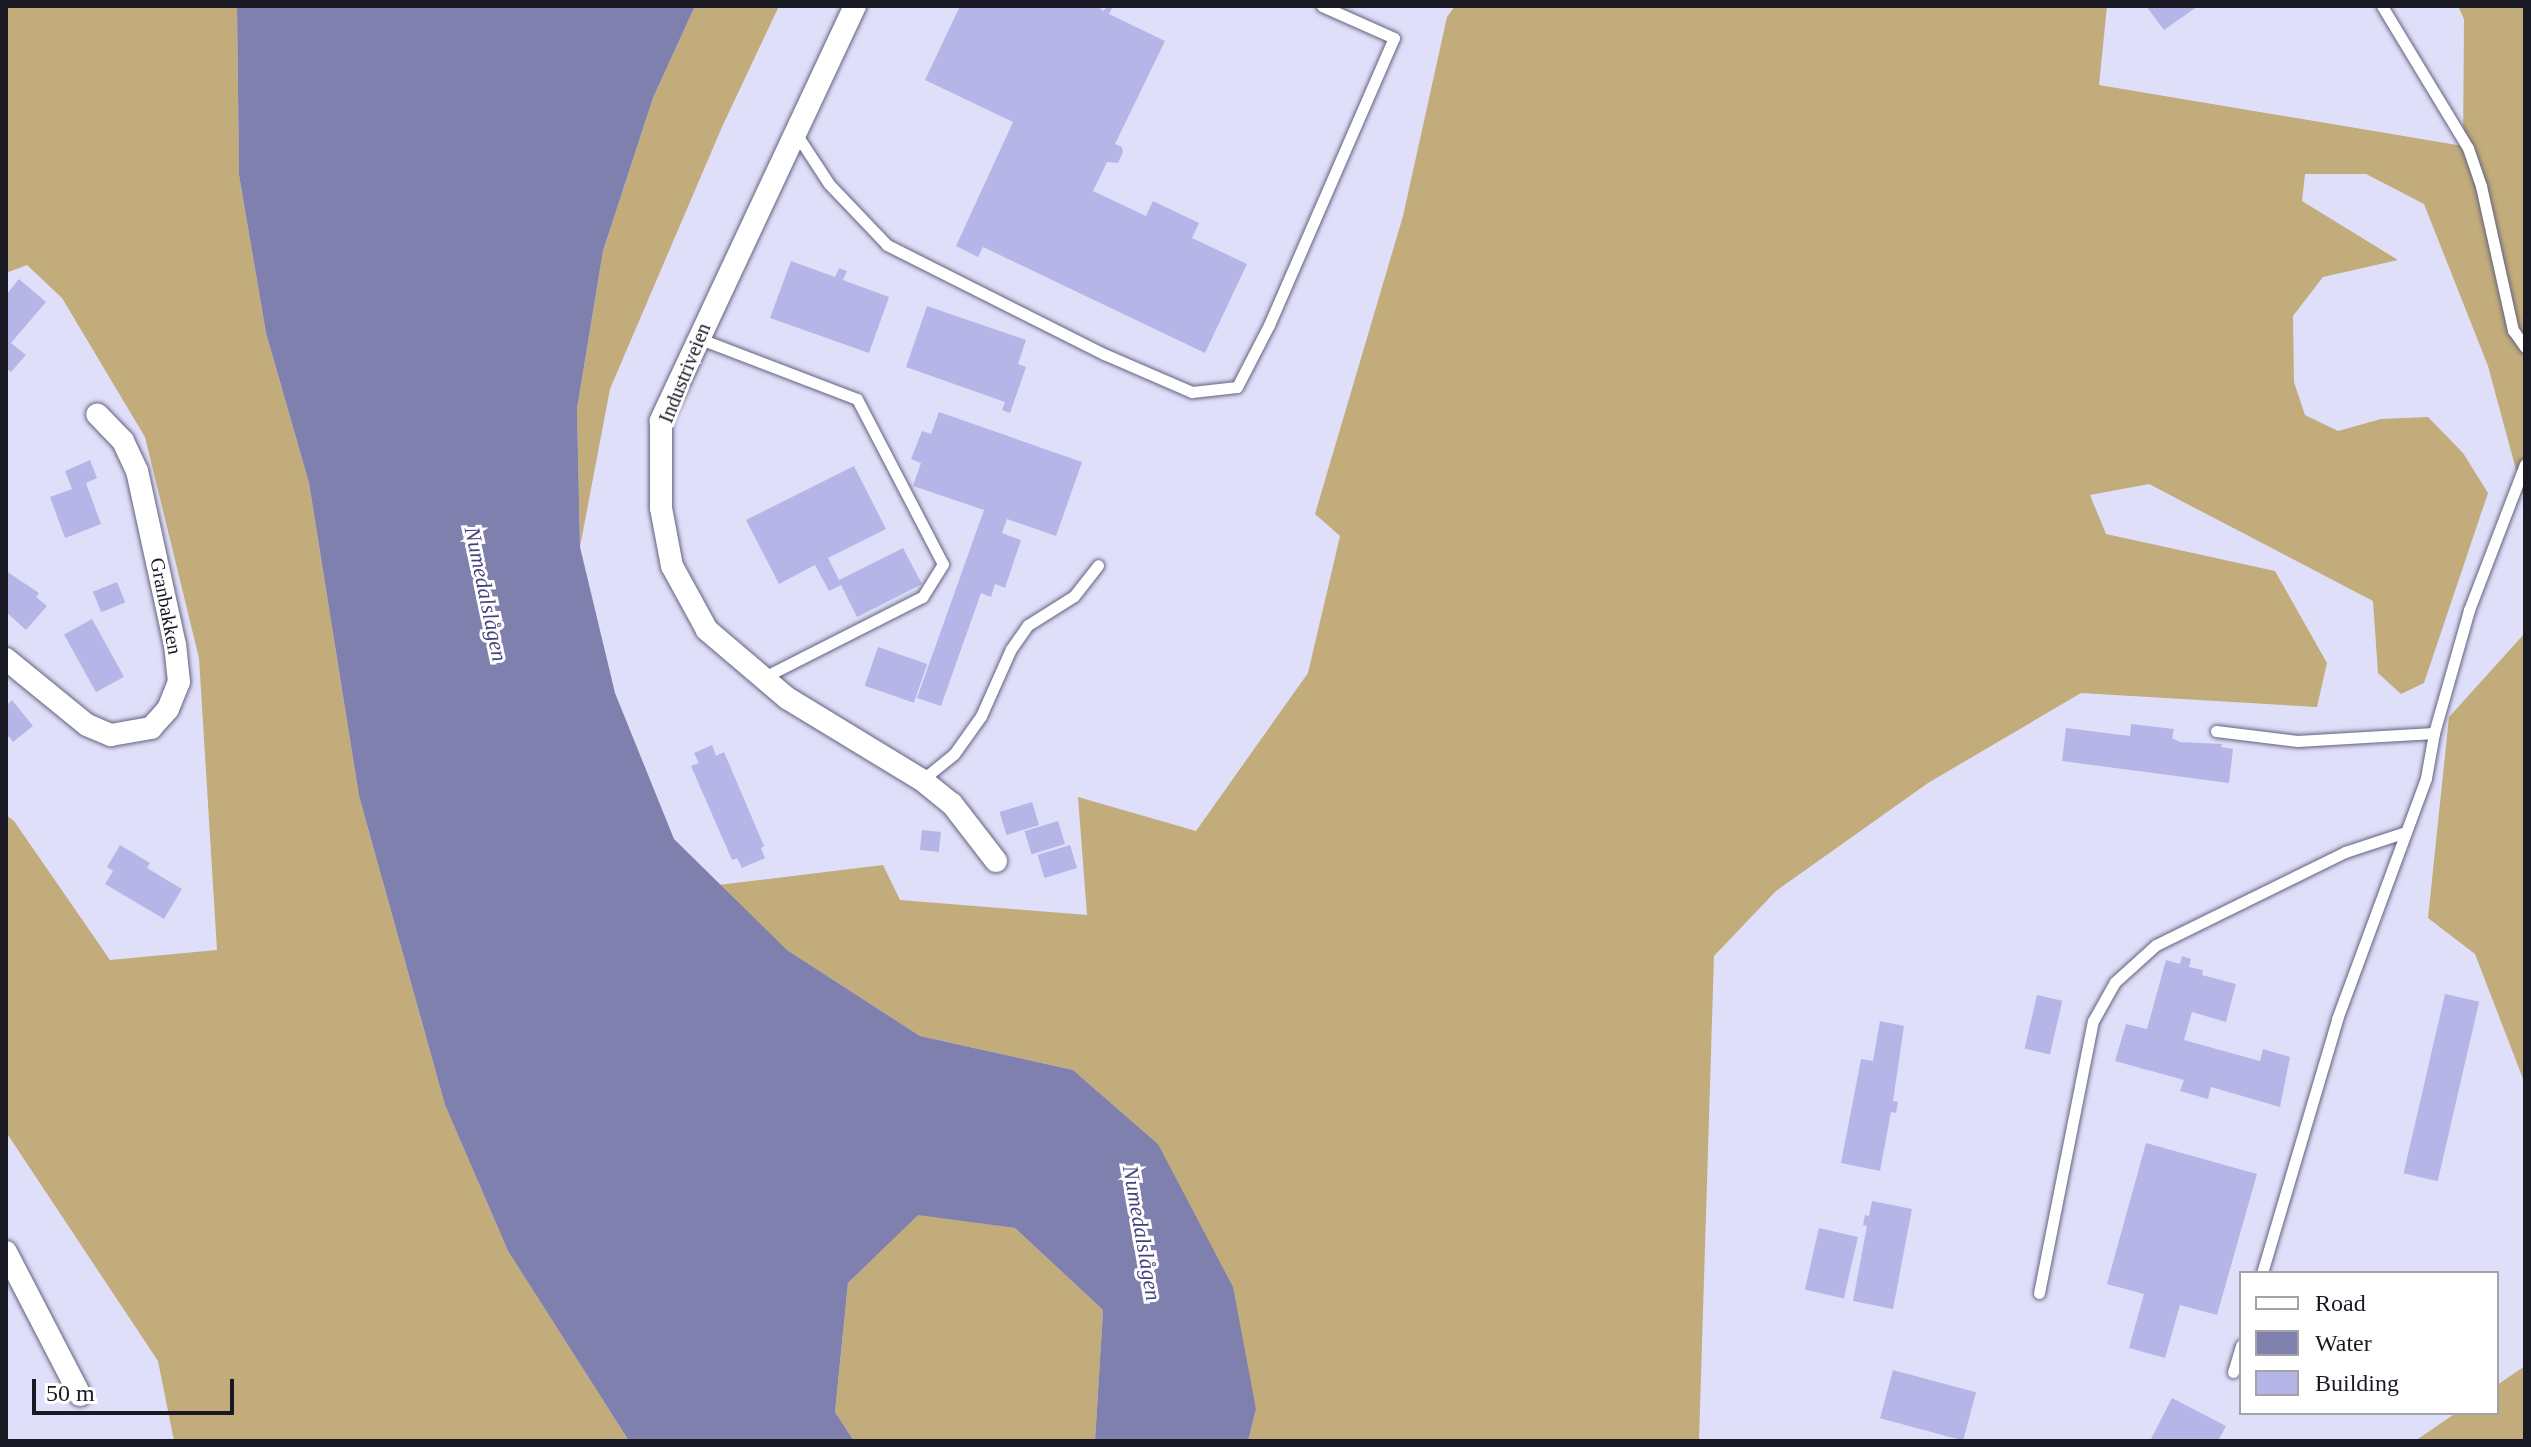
<!DOCTYPE html>
<meta charset="utf-8">
<style>
body{margin:0}
#map{position:relative;width:2531px;height:1447px;overflow:hidden;background:#dfdffa;font-family:"Times New Roman",serif}
div>[style]{position:absolute}
[style*='--x']{left:calc(var(--x)*1px);top:calc(var(--y)*1px);width:calc(var(--w)*1px);rotate:calc(var(--a)*1deg)}
.forest>*{inset:0;background:#c2ac7b}
.water>*{inset:0;background:#8080ae}
.building>*{inset:0;background:#b5b6e7;transform-origin:0 0}
.roads{filter:drop-shadow(0 0 2px #63637f) drop-shadow(0 0 2px #63637f)}
.lane>*{height:11px;margin:-5.5px;padding:0 5.5px;transform-origin:5.5px;border-radius:5.5px;background:#fff}
.street>*{height:22px;margin:-11px;padding:0 11px;transform-origin:11px;border-radius:11px;background:#fff}
span{translate:-50% -50%;white-space:nowrap;text-align:center;line-height:1.15;-webkit-text-stroke:6px #fff;paint-order:stroke}
.street-label{font-size:20px;color:#191924}
.water-label{font-size:22px;color:#45407e;font-style:italic}
.frame{position:absolute;inset:0;border:8px solid #191924;pointer-events:none}
.legend{position:absolute;left:2239px;top:1271px;width:260px;height:144px;box-sizing:border-box;background:#fff;border:2px solid #a3a3a7;margin:0;padding:10px 14px;list-style:none;font-size:24px;color:#191924}
.legend li{display:flex;align-items:center;gap:16px;height:40px}
.legend b{width:40px;border:2px solid #a3a3a7}
.scale{position:absolute;left:32px;top:1379px;width:202px;height:36px;box-sizing:border-box;border:4px solid #191924;border-top:0;padding-left:10px;font-size:24px;line-height:28px;white-space:nowrap;color:#191924;-webkit-text-stroke:6px #fff;paint-order:stroke}
</style>
<div id="map">
<div class="forest">
<i style="clip-path:polygon(6px 6px,237px 6px,239px 175px,266px 333px,309px 483px,359px 796px,445px 1105px,508px 1251px,629px 1441px,174px 1441px,158px 1361px,6px 1132px,6px 815px,14px 821px,110px 960px,217px 950px,199px 658px,145px 437px,62px 298px,27px 265px,6px 273px)"></i>
<i style="clip-path:polygon(695px 6px,779px 6px,722px 127px,610px 389px,580px 547px,577px 409px,603px 251px,653px 98px)"></i>
<i style="clip-path:polygon(1455px 6px,2107px 6px,2099px 85px,2463px 146px,2464px 19px,2458px 6px,2525px 6px,2525px 503px,2488px 366px,2424px 204px,2366px 174px,2305px 174px,2302px 201px,2398px 260px,2323px 277px,2293px 316px,2294px 382px,2305px 415px,2338px 431px,2381px 419px,2428px 417px,2463px 453px,2488px 493px,2424px 683px,2401px 694px,2378px 673px,2373px 601px,2149px 484px,2090px 495px,2106px 534px,2275px 571px,2327px 663px,2317px 707px,2081px 693px,1928px 783px,1776px 891px,1714px 956px,1699px 1441px,1248px 1441px,1256px 1408px,1158px 1144px,1073px 1070px,920px 1036px,787px 950px,718px 885px,883px 865px,900px 900px,1087px 915px,1078px 797px,1196px 831px,1308px 673px,1340px 536px,1315px 514px,1403px 216px,1447px 17px)"></i>
<i style="clip-path:polygon(2525px 633px,2525px 1084px,2475px 954px,2428px 918px,2449px 717px)"></i>
<i style="clip-path:polygon(918px 1214px,1015px 1228px,1103px 1310px,1095px 1441px,854px 1441px,835px 1412px,848px 1283px)"></i>
<i style="clip-path:polygon(2525px 1366px,2525px 1441px,2415px 1441px,2456px 1413px,2497px 1413px,2497px 1385px)"></i>
</div>
<div class="water">
<i style="clip-path:polygon(237px 6px,695px 6px,653px 98px,603px 251px,577px 409px,580px 547px,615px 693px,674px 839px,787px 950px,920px 1036px,1073px 1070px,1158px 1144px,1233px 1287px,1256px 1409px,1248px 1441px,1095px 1441px,1103px 1310px,1015px 1228px,918px 1215px,848px 1283px,835px 1412px,854px 1441px,629px 1441px,508px 1251px,445px 1105px,359px 796px,309px 483px,266px 333px,239px 175px)"></i>
</div>
<div class="building">
<i style="clip-path:polygon(960px 6px,1098px 6px,1103px 11px,1108px 6px,1112px 8px,1109px 14px,1165px 41px,1115px 144px,1122px 147px,1123px 152px,1118px 163px,1107px 162px,1093px 191px,1146px 216px,1153px 201px,1199px 223px,1192px 238px,1247px 264px,1205px 353px,983px 247px,978px 257px,956px 246px,1013px 122px,925px 80px)"></i>
<i style="clip-path:polygon(2146px 6px,2198px 6px,2164px 30px)"></i>
<i style="clip-path:polygon(791px 261px,835px 277px,839px 268px,847px 271px,843px 280px,889px 297px,869px 353px,770px 318px)"></i>
<i style="clip-path:polygon(19px 279px,46px 302px,11px 343px,26px 355px,11px 372px,6px 368px,6px 295px)"></i>
<i style="clip-path:polygon(927px 306px,1026px 340px,1018px 364px,1026px 367px,1010px 413px,1002px 410px,1005px 402px,906px 367px)"></i>
<i style="clip-path:polygon(939px 412px,1082px 462px,1056px 536px,1007px 519px,1002px 533px,1021px 540px,1005px 588px,995px 584px,991px 597px,981px 593px,941px 706px,917px 698px,984px 510px,913px 486px,921px 463px,911px 459px,922px 431px,931px 434px)"></i>
<i style="clip-path:polygon(90px 460px,97px 478px,86px 483px,101px 524px,65px 538px,50px 497px,72px 489px,65px 471px)"></i>
<i style="clip-path:polygon(854px 466px,886px 529px,828px 558px,839px 580px,903px 548px,922px 584px,857px 617px,841px 585px,829px 591px,815px 565px,779px 584px,746px 520px)"></i>
<i style="clip-path:polygon(6px 571px,39px 593px,36px 597px,47px 606px,26px 630px,6px 612px)"></i>
<i style="left:117px;top:582px;width:22px;height:26px;rotate:68deg"></i>
<i style="left:92px;top:619px;width:66px;height:32px;rotate:61deg"></i>
<i style="left:878px;top:647px;width:52px;height:41px;rotate:19deg"></i>
<i style="clip-path:polygon(12px 700px,33px 726px,13px 742px,6px 733px,6px 706px)"></i>
<i style="clip-path:polygon(2131px 724px,2174px 729px,2172px 738px,2180px 742px,2222px 744px,2221px 747px,2233px 749px,2229px 783px,2062px 761px,2066px 728px,2130px 736px)"></i>
<i style="clip-path:polygon(712px 745px,716px 756px,724px 752px,764px 846px,761px 848px,765px 858px,742px 868px,737px 858px,732px 860px,691px 766px,699px 763px,694px 753px)"></i>
<i style="left:1032px;top:802px;width:24px;height:34px;rotate:73deg"></i>
<i style="left:1058px;top:821px;width:24px;height:35px;rotate:73deg"></i>
<i style="left:922px;top:830px;width:19px;height:20px;rotate:6deg"></i>
<i style="clip-path:polygon(120px 845px,150px 863px,147px 868px,182px 889px,164px 919px,105px 884px,113px 871px,107px 867px)"></i>
<i style="left:1070px;top:845px;width:24px;height:34px;rotate:73deg"></i>
<i style="clip-path:polygon(2182px 956px,2191px 959px,2189px 967px,2203px 970px,2202px 975px,2236px 984px,2226px 1022px,2192px 1012px,2184px 1040px,2260px 1061px,2263px 1049px,2290px 1057px,2280px 1107px,2211px 1087px,2208px 1099px,2180px 1091px,2184px 1080px,2115px 1061px,2126px 1024px,2147px 1029px,2166px 960px,2180px 964px)"></i>
<i style="left:2445px;top:994px;width:35px;height:184px;rotate:13deg"></i>
<i style="left:2037px;top:995px;width:26px;height:55px;rotate:13deg"></i>
<i style="clip-path:polygon(1880px 1021px,1904px 1026px,1893px 1101px,1898px 1102px,1896px 1113px,1891px 1112px,1880px 1171px,1841px 1163px,1861px 1059px,1873px 1061px)"></i>
<i style="clip-path:polygon(2146px 1143px,2257px 1174px,2217px 1315px,2180px 1305px,2165px 1358px,2129px 1348px,2144px 1294px,2107px 1284px)"></i>
<i style="clip-path:polygon(1872px 1201px,1912px 1209px,1893px 1309px,1853px 1301px,1867px 1226px,1863px 1225px,1865px 1215px,1869px 1216px)"></i>
<i style="left:1819px;top:1228px;width:40px;height:63px;rotate:13deg"></i>
<i style="left:1893px;top:1370px;width:86px;height:50px;rotate:15deg"></i>
<i style="clip-path:polygon(2172px 1398px,2226px 1426px,2218px 1441px,2150px 1441px)"></i>
</div>
<div class="roads">
<div class="lane">
<i style="--x:2382;--y:6;--w:166;--a:58.8"></i>
<i style="--x:2468;--y:148;--w:40;--a:71.1"></i>
<i style="--x:2481;--y:186;--w:148;--a:77.5"></i>
<i style="--x:2513;--y:330;--w:21;--a:55"></i>
<i style="--x:795;--y:132;--w:62;--a:56.8"></i>
<i style="--x:829;--y:184;--w:84;--a:46.4"></i>
<i style="--x:887;--y:245;--w:243;--a:26.7"></i>
<i style="--x:1104;--y:354;--w:96;--a:23.4"></i>
<i style="--x:1192;--y:392;--w:45;--a:-6.3"></i>
<i style="--x:1237;--y:387;--w:70;--a:-62.7"></i>
<i style="--x:1269;--y:325;--w:313;--a:-66.5"></i>
<i style="--x:1394;--y:38;--w:79;--a:-156"></i>
<i style="--x:698;--y:338;--w:170;--a:21"></i>
<i style="--x:857;--y:399;--w:186;--a:62.5"></i>
<i style="--x:943;--y:564;--w:39;--a:122"></i>
<i style="--x:922;--y:597;--w:179;--a:153.1"></i>
<i style="--x:2216;--y:731;--w:82;--a:7"></i>
<i style="--x:2297;--y:741;--w:137;--a:-3.3"></i>
<i style="--x:922;--y:780;--w:41;--a:-39.1"></i>
<i style="--x:954;--y:754;--w:47;--a:-54.6"></i>
<i style="--x:981;--y:716;--w:73;--a:-65.9"></i>
<i style="--x:1011;--y:649;--w:29;--a:-55"></i>
<i style="--x:1028;--y:625;--w:54;--a:-32.2"></i>
<i style="--x:1074;--y:596;--w:39;--a:-52"></i>
<i style="--x:2262;--y:1273;--w:265;--a:-73.5"></i>
<i style="--x:2337;--y:1019;--w:257;--a:-69.7"></i>
<i style="--x:2426;--y:778;--w:46;--a:-79.9"></i>
<i style="--x:2434;--y:733;--w:128;--a:-74.1"></i>
<i style="--x:2469;--y:610;--w:156;--a:-69"></i>
<i style="--x:2039;--y:1293;--w:277;--a:-78.8"></i>
<i style="--x:2093;--y:1021;--w:45;--a:-60.6"></i>
<i style="--x:2115;--y:982;--w:55;--a:-42.1"></i>
<i style="--x:2156;--y:945;--w:211;--a:-26.2"></i>
<i style="--x:2345;--y:852;--w:64;--a:-18.2"></i>
<i style="--x:2233;--y:1372;--w:28;--a:-73"></i>
</div>
<div class="street">
<i style="--x:855;--y:6;--w:458;--a:115.1"></i>
<i style="--x:661;--y:421;--w:87;--a:90"></i>
<i style="--x:661;--y:508;--w:59;--a:79.3"></i>
<i style="--x:672;--y:566;--w:73;--a:61.3"></i>
<i style="--x:707;--y:630;--w:105;--a:40.4"></i>
<i style="--x:787;--y:698;--w:158;--a:31.3"></i>
<i style="--x:922;--y:780;--w:38;--a:39"></i>
<i style="--x:952;--y:804;--w:72;--a:52.3"></i>
<i style="--x:6;--y:659;--w:104;--a:39.2"></i>
<i style="--x:87;--y:725;--w:26;--a:23"></i>
<i style="--x:111;--y:735;--w:41;--a:-9.9"></i>
<i style="--x:151;--y:728;--w:25;--a:-48"></i>
<i style="--x:168;--y:709;--w:29;--a:-68"></i>
<i style="--x:179;--y:682;--w:37;--a:-96"></i>
<i style="--x:175;--y:645;--w:178;--a:-102.3"></i>
<i style="--x:137;--y:471;--w:33;--a:-115"></i>
<i style="--x:123;--y:441;--w:37;--a:-134"></i>
<i style="--x:6;--y:1252;--w:161;--a:62.6"></i>
</div>
</div>
<div class="street-label">
<span style="left:685px;top:373px;rotate:-68deg">Industriveien</span>
<span style="left:166px;top:606px;rotate:79deg">Granbakken</span>
</div>
<div class="water-label">
<span style="left:486px;top:594px;rotate:78deg">Numedalslågen</span>
<span style="left:1142px;top:1233px;rotate:80deg">Numedalslågen</span>
</div>
<div class="frame"></div>
<ul class="legend">
<li><b style="height:10px;background:#fff"></b>Road</li>
<li><b style="height:22px;background:#8080ae"></b>Water</li>
<li><b style="height:22px;background:#b5b6e7"></b>Building</li>
</ul>
<div class="scale">50 m</div>
</div>
